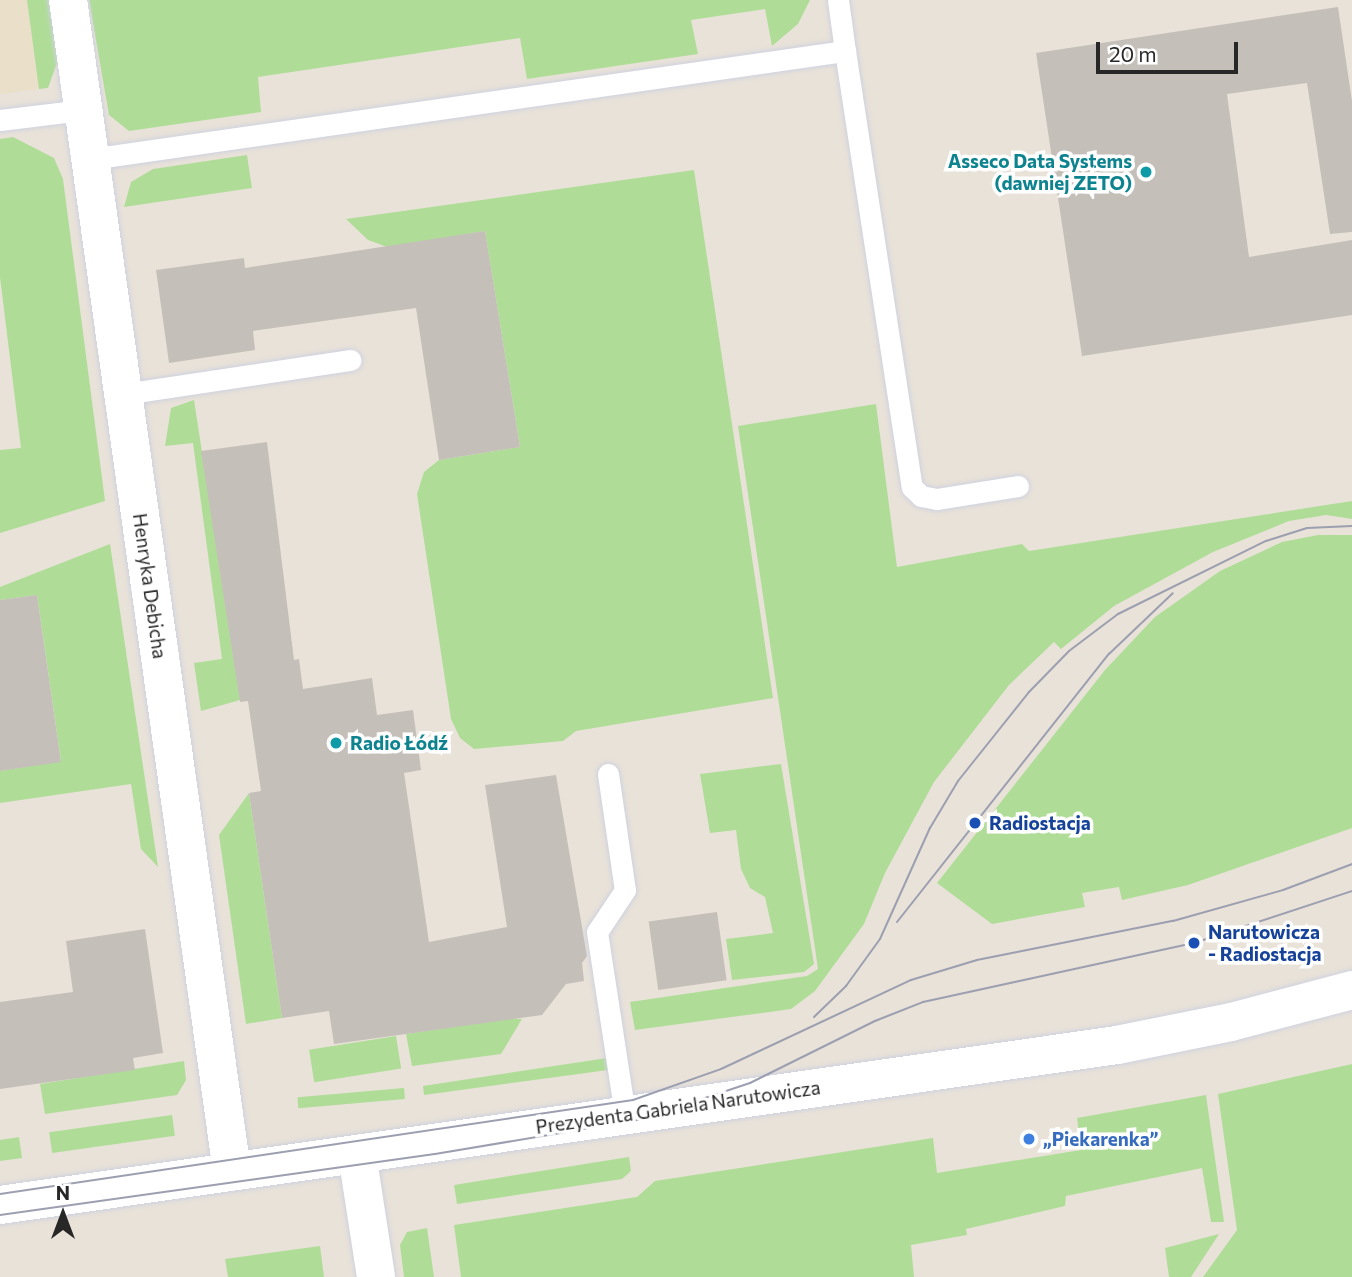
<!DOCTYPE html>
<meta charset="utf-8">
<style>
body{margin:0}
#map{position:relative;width:1352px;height:1277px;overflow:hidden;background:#e9e2d9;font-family:Commissioner,sans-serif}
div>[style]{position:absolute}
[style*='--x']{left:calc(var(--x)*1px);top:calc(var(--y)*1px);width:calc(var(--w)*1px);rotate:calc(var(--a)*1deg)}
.education>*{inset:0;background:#eadfc8}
.green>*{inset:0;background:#afdd97;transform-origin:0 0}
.building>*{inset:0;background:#c4bfb9;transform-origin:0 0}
.roads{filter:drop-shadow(0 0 2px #ced2df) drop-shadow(0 0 2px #ced2df)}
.service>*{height:21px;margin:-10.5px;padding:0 10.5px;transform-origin:10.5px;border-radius:10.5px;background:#fff}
.minor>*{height:38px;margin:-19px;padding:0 19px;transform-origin:19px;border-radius:19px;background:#fff}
.tertiary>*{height:38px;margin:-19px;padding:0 19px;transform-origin:19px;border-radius:19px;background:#fff}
.tram>*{height:2px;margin:-1px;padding:0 1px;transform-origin:1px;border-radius:1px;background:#9c9fb0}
.dots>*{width:19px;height:19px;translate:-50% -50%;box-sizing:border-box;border:4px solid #fff;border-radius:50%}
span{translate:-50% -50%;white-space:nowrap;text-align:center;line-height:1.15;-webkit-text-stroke:7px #fff;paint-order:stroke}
.culture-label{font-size:19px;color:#0d838f;font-weight:700}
.right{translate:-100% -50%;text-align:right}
.left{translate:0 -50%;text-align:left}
.street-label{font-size:19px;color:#272727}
.transit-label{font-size:19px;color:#164399;font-weight:700}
.shop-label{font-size:19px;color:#366cbe;font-weight:700}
.north{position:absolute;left:28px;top:1179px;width:70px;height:70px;-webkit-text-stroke:5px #fff;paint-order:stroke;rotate:0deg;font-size:19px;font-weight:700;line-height:28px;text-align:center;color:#272727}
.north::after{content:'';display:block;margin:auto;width:24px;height:32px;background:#272727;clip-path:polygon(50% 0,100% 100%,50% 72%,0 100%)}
.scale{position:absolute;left:1096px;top:42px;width:142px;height:32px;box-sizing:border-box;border:4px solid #272727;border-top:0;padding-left:9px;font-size:21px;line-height:24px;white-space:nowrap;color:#272727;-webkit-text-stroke:5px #fff;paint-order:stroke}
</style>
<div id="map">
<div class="education">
<i style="clip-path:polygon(0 0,27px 0,39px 89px,0 94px)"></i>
</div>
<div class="green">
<i style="clip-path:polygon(27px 0,49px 0,58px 60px,48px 88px,39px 89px)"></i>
<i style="clip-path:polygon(89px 0,810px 0,798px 24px,772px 46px,765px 9px,691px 20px,698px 54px,527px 79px,520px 38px,258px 77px,261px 112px,129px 131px,109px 115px)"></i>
<i style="clip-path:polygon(13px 137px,54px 158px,63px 179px,105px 501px,0 533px,0 450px,21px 448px,0 277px,0 139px)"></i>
<i style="clip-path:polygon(247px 155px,252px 188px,124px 207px,131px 182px,153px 169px)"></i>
<i style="clip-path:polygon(694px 170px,773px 698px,576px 731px,563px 741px,474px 749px,460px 738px,451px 719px,417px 494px,424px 472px,439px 460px,520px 447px,485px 231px,390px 248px,368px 240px,346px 219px)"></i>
<i style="clip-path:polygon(194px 400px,240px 700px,201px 711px,194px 663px,222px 659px,193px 443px,165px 446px,171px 408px)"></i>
<i style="clip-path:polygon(876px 404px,897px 567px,1022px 544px,1029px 551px,1352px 501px,1352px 519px,1326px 515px,1289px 521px,1213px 552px,1114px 606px,1061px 649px,1054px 642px,1009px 685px,934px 782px,885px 873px,864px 924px,815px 991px,791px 1009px,635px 1030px,630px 1002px,807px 976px,818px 969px,738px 426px)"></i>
<i style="clip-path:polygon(1318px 535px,1352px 535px,1352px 828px,1188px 885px,1122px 900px,1119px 887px,1082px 893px,1085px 907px,992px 924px,937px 883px,1105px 670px,1155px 617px,1220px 571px,1282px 542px)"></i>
<i style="clip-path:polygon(110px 544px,158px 867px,141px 849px,131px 784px,0 803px,0 771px,61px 761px,37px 595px,0 600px,0 587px)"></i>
<i style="clip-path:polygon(781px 764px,814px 964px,804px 972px,732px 980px,726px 939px,773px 933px,765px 897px,750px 888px,741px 869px,736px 830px,710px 833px,700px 774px)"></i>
<i style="clip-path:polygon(249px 793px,282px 1018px,246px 1024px,219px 835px)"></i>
<i style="clip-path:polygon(504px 1019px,522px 1019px,501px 1054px,412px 1066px,406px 1034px)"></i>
<i style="left:396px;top:1036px;width:33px;height:88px;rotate:81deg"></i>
<i style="clip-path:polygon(607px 1058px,608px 1070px,424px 1095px,423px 1086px)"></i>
<i style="clip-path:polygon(184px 1061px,186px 1080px,177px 1095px,45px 1114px,40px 1084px)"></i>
<i style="clip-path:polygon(1352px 1064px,1352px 1277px,1203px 1277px,1237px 1230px,1218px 1094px)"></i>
<i style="left:404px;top:1088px;width:11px;height:107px;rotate:85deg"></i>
<i style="clip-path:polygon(1206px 1095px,1224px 1222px,1211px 1222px,1202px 1168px,1066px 1196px,1065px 1206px,966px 1229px,967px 1235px,911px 1245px,914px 1277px,461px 1277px,454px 1225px,637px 1197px,655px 1181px,933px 1138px,937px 1173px,1081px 1150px,1077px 1118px)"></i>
<i style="left:172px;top:1115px;width:21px;height:124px;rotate:82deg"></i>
<i style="clip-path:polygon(19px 1137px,22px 1158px,0 1161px,0 1140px)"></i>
<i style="clip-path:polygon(629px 1157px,631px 1171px,622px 1179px,457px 1204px,454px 1185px)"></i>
<i style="clip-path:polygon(427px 1228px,434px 1277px,404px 1277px,400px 1245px,407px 1232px)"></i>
<i style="clip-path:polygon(1219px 1234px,1191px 1277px,1169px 1277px,1165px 1248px)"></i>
<i style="clip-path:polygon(320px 1246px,324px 1277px,228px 1277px,225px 1259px)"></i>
</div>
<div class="building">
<i style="clip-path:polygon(1338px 7px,1352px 101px,1352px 232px,1330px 234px,1307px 83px,1227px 94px,1249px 257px,1352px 240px,1352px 315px,1082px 356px,1036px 53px)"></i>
<i style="clip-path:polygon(485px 231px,520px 447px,439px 460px,416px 308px,253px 331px,255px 350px,169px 363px,156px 270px,244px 258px,245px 268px)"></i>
<i style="clip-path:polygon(267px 442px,294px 660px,299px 659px,303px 689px,372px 678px,377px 715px,413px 710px,421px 770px,404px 773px,429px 942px,507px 927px,485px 785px,556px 775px,587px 956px,582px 963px,584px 981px,566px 984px,542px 1015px,334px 1044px,329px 1011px,282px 1018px,249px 793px,261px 791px,248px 701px,240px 702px,201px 451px)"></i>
<i style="clip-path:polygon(37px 595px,61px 762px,0 771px,0 600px)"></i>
<i style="left:717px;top:912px;width:69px;height:69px;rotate:82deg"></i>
<i style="clip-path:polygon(145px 929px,163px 1053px,133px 1058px,135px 1070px,0 1089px,0 1002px,73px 992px,66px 941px)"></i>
</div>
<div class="roads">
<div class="service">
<i style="--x:838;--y:0;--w:51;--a:82.2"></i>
<i style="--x:0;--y:120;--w:84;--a:-6.9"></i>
<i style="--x:90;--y:159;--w:763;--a:-8.14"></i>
<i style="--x:845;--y:51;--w:441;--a:81.3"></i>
<i style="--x:912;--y:487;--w:13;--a:45"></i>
<i style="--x:921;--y:496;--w:16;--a:11"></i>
<i style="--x:937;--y:499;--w:82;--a:-9.1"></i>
<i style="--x:123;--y:394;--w:230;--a:-8.5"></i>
<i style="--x:608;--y:774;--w:117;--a:81.7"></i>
<i style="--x:625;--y:890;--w:50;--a:123.7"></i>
<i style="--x:597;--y:932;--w:184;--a:81.3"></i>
</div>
<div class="minor">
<i style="--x:68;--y:0;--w:1182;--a:82.03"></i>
<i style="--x:357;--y:1154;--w:124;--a:81.2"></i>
</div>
<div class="tertiary">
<i style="--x:0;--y:1205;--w:1128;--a:-8.15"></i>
<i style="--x:1117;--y:1045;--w:116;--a:-11.4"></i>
<i style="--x:1231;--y:1022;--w:125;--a:-14.8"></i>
</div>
</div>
<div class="tram">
<i style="--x:897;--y:922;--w:342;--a:-51.7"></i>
<i style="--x:1109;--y:654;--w:88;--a:-43.6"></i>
<i style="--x:814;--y:1017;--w:45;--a:-44.1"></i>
<i style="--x:846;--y:986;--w:58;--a:-54.1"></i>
<i style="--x:880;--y:939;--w:122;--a:-65.8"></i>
<i style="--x:930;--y:828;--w:55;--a:-59.2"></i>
<i style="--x:958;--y:781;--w:114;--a:-51.4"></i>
<i style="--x:1029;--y:692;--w:57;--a:-45.7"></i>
<i style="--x:1069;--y:651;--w:61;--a:-37.1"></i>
<i style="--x:1118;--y:614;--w:165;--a:-26.3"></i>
<i style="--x:1266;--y:541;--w:43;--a:-17.6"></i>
<i style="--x:1307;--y:528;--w:45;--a:-2.5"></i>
<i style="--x:0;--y:1194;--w:640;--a:-8.45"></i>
<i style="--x:633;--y:1100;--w:93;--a:-19.4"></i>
<i style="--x:721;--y:1069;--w:210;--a:-25.1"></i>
<i style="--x:911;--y:980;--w:69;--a:-16.9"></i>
<i style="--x:977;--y:960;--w:200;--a:-11.3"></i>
<i style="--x:1173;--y:921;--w:114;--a:-15.7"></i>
<i style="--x:1283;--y:890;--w:74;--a:-20.6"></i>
<i style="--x:0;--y:1215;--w:439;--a:-8"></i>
<i style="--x:435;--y:1154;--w:207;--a:-9.5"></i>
<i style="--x:639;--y:1120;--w:117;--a:-18.4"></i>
<i style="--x:750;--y:1083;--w:140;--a:-26.4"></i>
<i style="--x:875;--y:1021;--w:52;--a:-21.6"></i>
<i style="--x:923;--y:1002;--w:277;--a:-12.3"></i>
<i style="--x:1194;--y:943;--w:166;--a:-18.2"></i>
</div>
<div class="dots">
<i style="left:1146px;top:172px;background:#0f9aa8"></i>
<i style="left:336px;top:743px;background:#0f9aa8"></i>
<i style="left:975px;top:823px;background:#1a4fb4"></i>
<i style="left:1194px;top:943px;background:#1a4fb4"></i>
<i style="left:1029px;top:1139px;background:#3f7fe0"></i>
</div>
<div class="culture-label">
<span class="right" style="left:1132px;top:172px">Asseco Data Systems<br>(dawniej ZETO)</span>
<span class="left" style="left:350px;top:743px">Radio Łódź</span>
</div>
<div class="street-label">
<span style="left:150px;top:586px;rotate:82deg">Henryka Debicha</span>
<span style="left:678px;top:1107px;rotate:-8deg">Prezydenta Gabriela Narutowicza</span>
</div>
<div class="transit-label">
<span class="left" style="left:989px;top:823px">Radiostacja</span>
<span class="left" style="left:1208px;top:943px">Narutowicza<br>- Radiostacja</span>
</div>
<div class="shop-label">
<span class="left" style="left:1043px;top:1139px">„Piekarenka”</span>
</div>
<div class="north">N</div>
<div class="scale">20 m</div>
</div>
